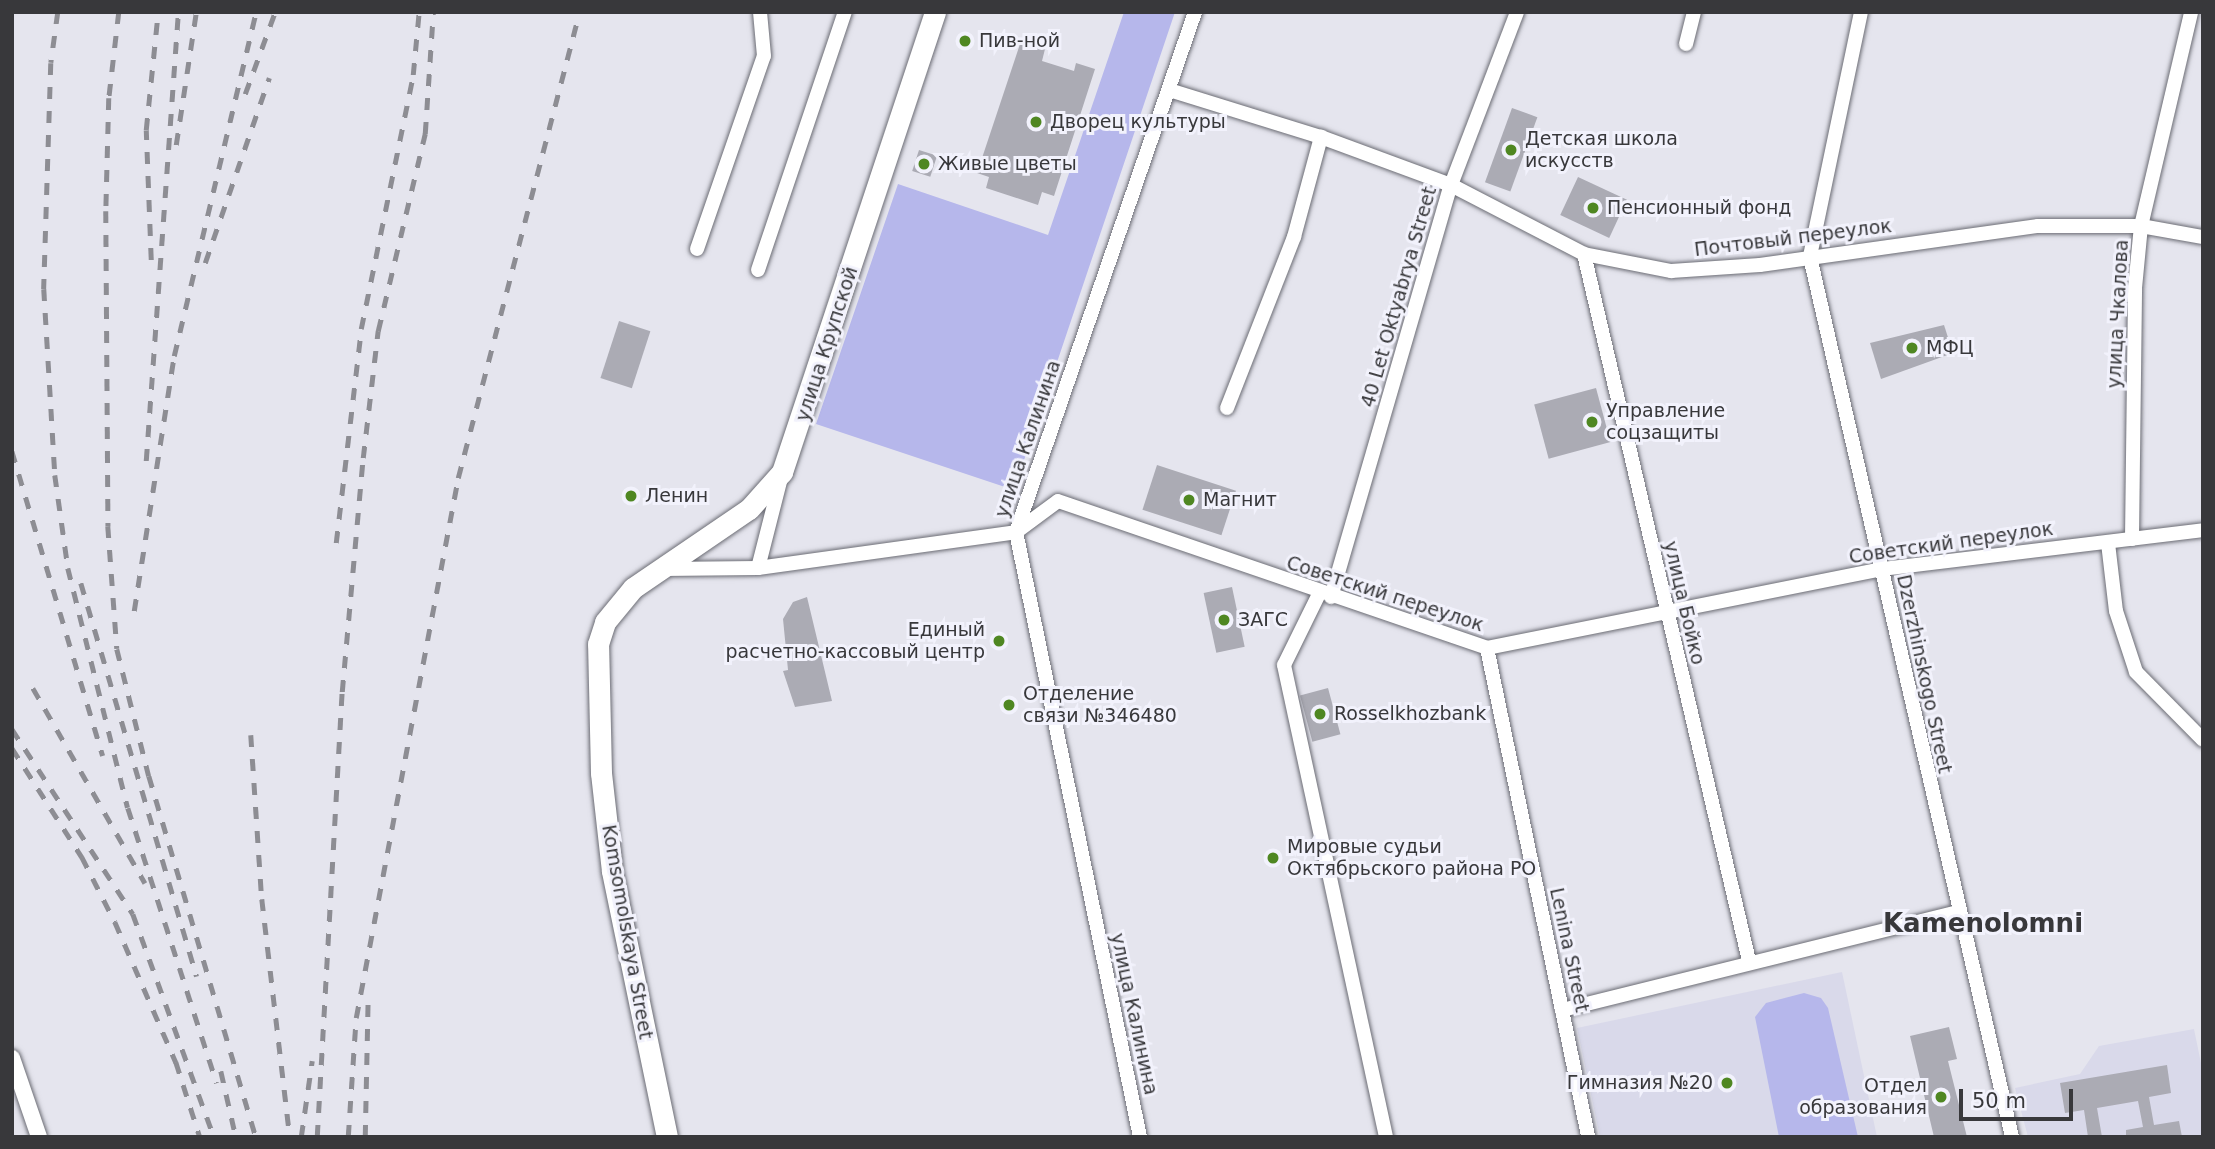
<!DOCTYPE html>
<meta charset="utf-8">
<style>
body{margin:0}
#map{position:relative;width:2215px;height:1149px;overflow:hidden;background:#e5e5ee;font-family:"DejaVu Sans",sans-serif}
div>[style]{position:absolute}
[style*='--x']{left:calc(var(--x)*1px);top:calc(var(--y)*1px);width:calc(var(--w)*1px);rotate:calc(var(--a)*1deg)}
.built>*{inset:0;background:#d9d9ea}
.green>*{inset:0;background:#b6b7eb}
.building>*{inset:0;background:#ababb4;transform-origin:0 0}
.roads{filter:drop-shadow(0 0 2px #6b6c74) drop-shadow(0 0 2px #6b6c74)}
.minor>*{height:14px;margin:-7px;padding:0 7px;transform-origin:7px;border-radius:7px;background:#fff}
.tertiary>*{height:16px;margin:-8px;padding:0 8px;transform-origin:8px;border-radius:8px;background:#fff}
.primary>*{height:21px;margin:-10.5px;padding:0 10.5px;transform-origin:10.5px;border-radius:10.5px;background:#fff}
.rail>*{height:4.5px;margin-top:-2.25px;transform-origin:0;background:repeating-linear-gradient(90deg,#8d8d93 0 12px,transparent 0 24px)}
.dots>*{width:19px;height:19px;translate:-50% -50%;box-sizing:border-box;border:4px solid #f2f2fc;border-radius:50%}
span{translate:-50% -50%;white-space:nowrap;text-align:center;line-height:1.15;-webkit-text-stroke:6px #f2f2fc;paint-order:stroke}
.poi-label{font-size:19px;color:#38383b}
.left{translate:0 -50%;text-align:left}
.right{translate:-100% -50%;text-align:right}
.street-label{font-size:19px;color:#38383b}
.district-label{font-size:26px;color:#38383b;font-weight:700}
.frame{position:absolute;inset:0;border:14px solid #38383b;pointer-events:none}
.scale{position:absolute;left:1959px;top:1089px;width:114px;height:32px;box-sizing:border-box;border:4px solid #38383b;border-top:0;padding-left:9px;font-size:21px;line-height:24px;white-space:nowrap;color:#38383b;-webkit-text-stroke:5px #f2f2fc;paint-order:stroke}
</style>
<div id="map">
<div class="built">
<i style="clip-path:polygon(1842px 972px,1877px 1137px,1600px 1137px,1577px 1028px)"></i>
<i style="clip-path:polygon(2194px 1029px,2203px 1073px,2203px 1137px,2028px 1137px,2015px 1088px,2080px 1074px,2099px 1046px)"></i>
</div>
<div class="green">
<i style="clip-path:polygon(1124px 12px,1175px 12px,1014px 490px,816px 424px,898px 184px,1048px 235px)"></i>
<i style="clip-path:polygon(1804px 993px,1821px 998px,1828px 1008px,1858px 1137px,1779px 1137px,1755px 1017px,1766px 1003px)"></i>
</div>
<div class="building">
<i style="clip-path:polygon(1021px 41px,1045px 49px,1042px 61px,1074px 71px,1076px 63px,1095px 69px,1054px 196px,1042px 192px,1038px 205px,986px 188px,989px 177px,977px 173px)"></i>
<i style="left:1512px;top:108px;width:27px;height:79px;rotate:20deg"></i>
<i style="left:919px;top:150px;width:19px;height:22px;rotate:18deg"></i>
<i style="left:1578px;top:177px;width:54px;height:42px;rotate:25deg"></i>
<i style="left:619px;top:321px;width:33px;height:60px;rotate:18deg"></i>
<i style="clip-path:polygon(1944px 325px,1953px 353px,1881px 379px,1870px 343px)"></i>
<i style="left:1596px;top:388px;width:56px;height:64px;rotate:75deg"></i>
<i style="left:1157px;top:465px;width:83px;height:47px;rotate:18deg"></i>
<i style="left:1232px;top:587px;width:61px;height:29px;rotate:78deg"></i>
<i style="clip-path:polygon(807px 597px,832px 701px,795px 707px,783px 671px,788px 670px,783px 619px,793px 602px)"></i>
<i style="left:1328px;top:688px;width:48px;height:29px;rotate:75deg"></i>
<i style="clip-path:polygon(1949px 1027px,1957px 1059px,1948px 1061px,1967px 1137px,1934px 1137px,1910px 1036px)"></i>
<i style="clip-path:polygon(2167px 1065px,2171px 1093px,2149px 1097px,2154px 1125px,2179px 1121px,2182px 1137px,2126px 1137px,2126px 1130px,2143px 1127px,2138px 1101px,2097px 1108px,2102px 1137px,2088px 1137px,2084px 1110px,2065px 1113px,2060px 1083px)"></i>
</div>
<div class="roads">
<div class="minor">
<i style="--x:1861;--y:12;--w:250;--a:101.8"></i>
<i style="--x:1810;--y:257;--w:903;--a:77.07"></i>
<i style="--x:1686;--y:44;--w:33;--a:-76"></i>
<i style="--x:1169;--y:90;--w:159;--a:17.2"></i>
<i style="--x:1321;--y:137;--w:139;--a:20.3"></i>
<i style="--x:1451;--y:185;--w:150;--a:27.4"></i>
<i style="--x:1584;--y:254;--w:89;--a:11.1"></i>
<i style="--x:1671;--y:271;--w:89;--a:-3.9"></i>
<i style="--x:1760;--y:265;--w:281;--a:-8"></i>
<i style="--x:2038;--y:226;--w:103;--a:0"></i>
<i style="--x:2141;--y:226;--w:63;--a:10.1"></i>
<i style="--x:697;--y:249;--w:204;--a:-70.9"></i>
<i style="--x:764;--y:56;--w:44;--a:-95.2"></i>
<i style="--x:1584;--y:254;--w:726;--a:76.86"></i>
<i style="--x:758;--y:270;--w:272;--a:-71.4"></i>
<i style="--x:1227;--y:408;--w:184;--a:-68.6"></i>
<i style="--x:1294;--y:237;--w:104;--a:-74.9"></i>
<i style="--x:2132;--y:539;--w:251;--a:-89.3"></i>
<i style="--x:2135;--y:288;--w:62;--a:-84.5"></i>
<i style="--x:2141;--y:226;--w:220;--a:-76.8"></i>
<i style="--x:2108;--y:543;--w:68;--a:83.3"></i>
<i style="--x:2116;--y:611;--w:64;--a:71.8"></i>
<i style="--x:2136;--y:672;--w:95;--a:45.4"></i>
<i style="--x:758;--y:568;--w:93;--a:-75.7"></i>
<i style="--x:662;--y:569;--w:96;--a:-0.6"></i>
<i style="--x:758;--y:568;--w:260;--a:-7.9"></i>
<i style="--x:1016;--y:532;--w:52;--a:-36.4"></i>
<i style="--x:1058;--y:501;--w:453;--a:18.9"></i>
<i style="--x:1487;--y:648;--w:403;--a:-11.3"></i>
<i style="--x:1882;--y:569;--w:323;--a:-6.9"></i>
<i style="--x:1319;--y:594;--w:79;--a:116.2"></i>
<i style="--x:1284;--y:665;--w:483;--a:77.8"></i>
<i style="--x:1331;--y:597;--w:429;--a:-73.8"></i>
<i style="--x:1451;--y:185;--w:185;--a:-69.1"></i>
<i style="--x:1487;--y:648;--w:499;--a:78.3"></i>
<i style="--x:1562;--y:1010;--w:407;--a:-13.9"></i>
<i style="--x:1140;--y:1137;--w:618;--a:-101.58"></i>
<i style="--x:1016;--y:532;--w:550;--a:-71"></i>
</div>
<div class="tertiary">
<i style="--x:12;--y:1058;--w:83;--a:71.1"></i>
</div>
<div class="primary">
<i style="--x:667;--y:1137;--w:272;--a:-101.7"></i>
<i style="--x:612;--y:871;--w:99;--a:-96.4"></i>
<i style="--x:601;--y:773;--w:129;--a:-91.3"></i>
<i style="--x:598;--y:644;--w:23;--a:-72"></i>
<i style="--x:605;--y:622;--w:44;--a:-50.5"></i>
<i style="--x:633;--y:588;--w:140;--a:-34.3"></i>
<i style="--x:749;--y:509;--w:50;--a:-48.3"></i>
<i style="--x:782;--y:472;--w:485;--a:-71.6"></i>
</div>
</div>
<div class="rail">
<i style="--x:58;--y:12;--w:51;--a:97.8"></i>
<i style="--x:51;--y:63;--w:226;--a:91.8"></i>
<i style="--x:44;--y:289;--w:186;--a:86.6"></i>
<i style="--x:55;--y:475;--w:94;--a:82"></i>
<i style="--x:68;--y:568;--w:247;--a:76"></i>
<i style="--x:128;--y:808;--w:289;--a:72.1"></i>
<i style="--x:119;--y:12;--w:87;--a:96.6"></i>
<i style="--x:109;--y:98;--w:113;--a:91.5"></i>
<i style="--x:106;--y:211;--w:315;--a:89.6"></i>
<i style="--x:108;--y:526;--w:123;--a:85.8"></i>
<i style="--x:117;--y:649;--w:131;--a:75.9"></i>
<i style="--x:149;--y:776;--w:377;--a:73.5"></i>
<i style="--x:245;--y:94;--w:87;--a:-69.9"></i>
<i style="--x:176;--y:145;--w:134;--a:-81.4"></i>
<i style="--x:151;--y:260;--w:130;--a:-92.2"></i>
<i style="--x:146;--y:130;--w:119;--a:-84.2"></i>
<i style="--x:205;--y:263;--w:196;--a:-70.9"></i>
<i style="--x:12;--y:451;--w:318;--a:73.4"></i>
<i style="--x:146;--y:461;--w:450;--a:-85.9"></i>
<i style="--x:336;--y:543;--w:215;--a:-83.3"></i>
<i style="--x:361;--y:329;--w:259;--a:-78.4"></i>
<i style="--x:413;--y:75;--w:63;--a:-84.6"></i>
<i style="--x:81;--y:583;--w:410;--a:73.6"></i>
<i style="--x:134;--y:611;--w:258;--a:-81.1"></i>
<i style="--x:174;--y:356;--w:354;--a:-76.6"></i>
<i style="--x:33;--y:688;--w:225;--a:60.1"></i>
<i style="--x:12;--y:729;--w:221;--a:56.8"></i>
<i style="--x:133;--y:914;--w:237;--a:70"></i>
<i style="--x:251;--y:735;--w:164;--a:86.2"></i>
<i style="--x:262;--y:899;--w:240;--a:83.3"></i>
<i style="--x:12;--y:748;--w:130;--a:57.3"></i>
<i style="--x:82;--y:857;--w:73;--a:63.1"></i>
<i style="--x:115;--y:922;--w:153;--a:66.5"></i>
<i style="--x:176;--y:1062;--w:79;--a:72.3"></i>
<i style="--x:221;--y:1071;--w:68;--a:77.2"></i>
<i style="--x:301;--y:1137;--w:77;--a:-81.8"></i>
<i style="--x:317;--y:1137;--w:446;--a:-86.8"></i>
<i style="--x:342;--y:692;--w:235;--a:-84.9"></i>
<i style="--x:363;--y:458;--w:128;--a:-83.3"></i>
<i style="--x:378;--y:331;--w:203;--a:-76.6"></i>
<i style="--x:425;--y:134;--w:122;--a:-86.2"></i>
<i style="--x:348;--y:1137;--w:119;--a:-86.2"></i>
<i style="--x:356;--y:1018;--w:550;--a:-79.3"></i>
<i style="--x:458;--y:478;--w:481;--a:-75.4"></i>
<i style="--x:365;--y:1137;--w:140;--a:-88.8"></i>
</div>
<div class="dots">
<i style="left:965px;top:41px;background:#4f8722"></i>
<i style="left:1036px;top:122px;background:#4f8722"></i>
<i style="left:1511px;top:150px;background:#4f8722"></i>
<i style="left:924px;top:164px;background:#4f8722"></i>
<i style="left:1593px;top:208px;background:#4f8722"></i>
<i style="left:1912px;top:348px;background:#4f8722"></i>
<i style="left:1592px;top:422px;background:#4f8722"></i>
<i style="left:631px;top:496px;background:#4f8722"></i>
<i style="left:1189px;top:500px;background:#4f8722"></i>
<i style="left:1224px;top:620px;background:#4f8722"></i>
<i style="left:999px;top:641px;background:#4f8722"></i>
<i style="left:1009px;top:705px;background:#4f8722"></i>
<i style="left:1320px;top:714px;background:#4f8722"></i>
<i style="left:1273px;top:858px;background:#4f8722"></i>
<i style="left:1727px;top:1083px;background:#4f8722"></i>
<i style="left:1941px;top:1097px;background:#4f8722"></i>
</div>
<div class="poi-label">
<span class="left" style="left:979px;top:41px">Пив-ной</span>
<span class="left" style="left:1050px;top:122px">Дворец культуры</span>
<span class="left" style="left:1525px;top:150px">Детская школа<br>искусств</span>
<span class="left" style="left:938px;top:164px">Живые цветы</span>
<span class="left" style="left:1607px;top:208px">Пенсионный фонд</span>
<span class="left" style="left:1926px;top:348px">МФЦ</span>
<span class="left" style="left:1606px;top:422px">Управление<br>соцзащиты</span>
<span class="left" style="left:645px;top:496px">Ленин</span>
<span class="left" style="left:1203px;top:500px">Магнит</span>
<span class="left" style="left:1238px;top:620px">ЗАГС</span>
<span class="right" style="left:985px;top:641px">Единый<br>расчетно-кассовый центр</span>
<span class="left" style="left:1023px;top:705px">Отделение<br>связи №346480</span>
<span class="left" style="left:1334px;top:714px">Rosselkhozbank</span>
<span class="left" style="left:1287px;top:858px">Мировые судьи<br>Октябрьского района РО</span>
<span class="right" style="left:1713px;top:1083px">Гимназия №20</span>
<span class="right" style="left:1927px;top:1097px">Отдел<br>образования</span>
</div>
<div class="street-label">
<span style="left:1793px;top:238px;rotate:-7deg">Почтовый переулок</span>
<span style="left:1399px;top:297px;rotate:-74deg">40 Let Oktyabrya Street</span>
<span style="left:2118px;top:314px;rotate:-87deg">улица Чкалова</span>
<span style="left:827px;top:344px;rotate:-72deg">улица Крупской</span>
<span style="left:1028px;top:439px;rotate:-71deg">улица Калинина</span>
<span style="left:1951px;top:543px;rotate:-8deg">Советский переулок</span>
<span style="left:1385px;top:594px;rotate:18deg">Советский переулок</span>
<span style="left:1684px;top:603px;rotate:77deg">улица Бойко</span>
<span style="left:1924px;top:674px;rotate:78deg">Dzerzhinskogo Street</span>
<span style="left:627px;top:932px;rotate:80deg">Komsomolskaya Street</span>
<span style="left:1569px;top:950px;rotate:78deg">Lenina Street</span>
<span style="left:1134px;top:1014px;rotate:78deg">улица Калинина</span>
</div>
<div class="district-label">
<span style="left:1983px;top:924px">Kamenolomni</span>
</div>
<div class="frame"></div>
<div class="scale">50 m</div>
</div>
